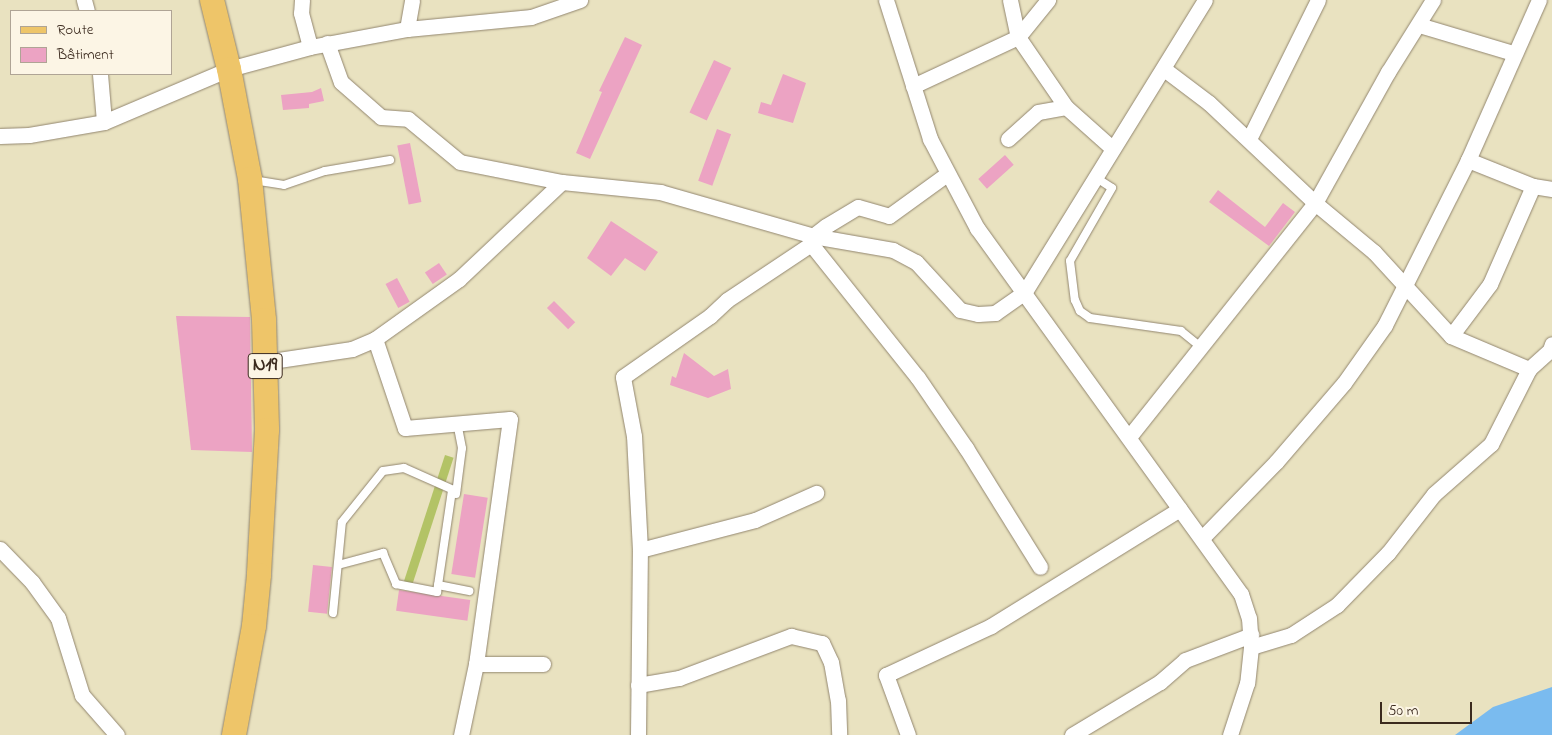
<!DOCTYPE html>
<meta charset="utf-8">
<style>
body{margin:0}
#map{position:relative;width:1552px;height:735px;overflow:hidden;background:#e9e2c0;font-family:"Indie Flower",sans-serif}
div>[style]{position:absolute}
[style*='--x']{left:calc(var(--x)*1px);top:calc(var(--y)*1px);width:calc(var(--w)*1px);rotate:calc(var(--a)*1deg)}
.green>*{inset:0;background:#b3c366;transform-origin:0 0}
.water>*{inset:0;background:#7abbef}
.building>*{inset:0;background:#eca3c3;transform-origin:0 0}
.roads{filter:drop-shadow(0 0 1px #92866f) drop-shadow(0 0 1px #92866f)}
.lane>*{height:8px;margin:-4px;padding:0 4px;transform-origin:4px;border-radius:4px;background:#fff}
.street>*{height:15px;margin:-7.5px;padding:0 7.5px;transform-origin:7.5px;border-radius:7.5px;background:#fff}
.primary>*{height:24px;margin:-12px;padding:0 12px;transform-origin:12px;border-radius:12px;background:#eec569}
span{translate:-50% -50%;white-space:nowrap;text-align:center;line-height:1.15;-webkit-text-stroke:5px #fcf5e5;paint-order:stroke}
.shield-label span{padding:1px 4px;background:#fcf5e5;border:1px solid;border-radius:4px;-webkit-text-stroke-width:0}
.shield-label{font-size:19px;color:#3b2a1e;font-weight:700}
.legend{position:absolute;left:10px;top:10px;width:162px;height:65px;box-sizing:border-box;background:#fcf5e5;border:1px solid #afa495;margin:0;padding:6px 9px;list-style:none;font-size:15px;color:#3b2a1e}
.legend li{display:flex;align-items:center;gap:10px;height:25px}
.legend b{width:25px;border:1px solid #afa495}
.scale{position:absolute;left:1380px;top:702px;width:92px;height:22px;box-sizing:border-box;border:2px solid #3b2a1e;border-top:0;padding-left:6px;font-size:15px;line-height:18px;white-space:nowrap;color:#3b2a1e;-webkit-text-stroke:4px #fcf5e5;paint-order:stroke}
</style>
<div id="map">
<div class="green">
<i style="left:445px;top:455px;width:9px;height:136px;rotate:18deg"></i>
</div>
<div class="water">
<i style="clip-path:polygon(1552px 687px,1552px 735px,1455px 735px,1493px 707px)"></i>
</div>
<div class="building">
<i style="clip-path:polygon(625px 37px,642px 45px,590px 159px,576px 153px,602px 92px,599px 91px)"></i>
<i style="left:714px;top:60px;width:19px;height:58px;rotate:25deg"></i>
<i style="clip-path:polygon(783px 74px,806px 83px,793px 123px,758px 113px,761px 102px,771px 105px)"></i>
<i style="clip-path:polygon(321px 88px,324px 101px,309px 104px,309px 108px,283px 110px,281px 95px,312px 92px)"></i>
<i style="left:717px;top:129px;width:15px;height:55px;rotate:20deg"></i>
<i style="left:410px;top:143px;width:60px;height:13px;rotate:79deg"></i>
<i style="left:1005px;top:155px;width:13px;height:36px;rotate:48deg"></i>
<i style="clip-path:polygon(1218px 190px,1265px 227px,1283px 203px,1295px 212px,1269px 246px,1209px 202px)"></i>
<i style="clip-path:polygon(611px 221px,658px 252px,645px 271px,625px 258px,611px 276px,587px 258px)"></i>
<i style="left:439px;top:263px;width:14px;height:17px;rotate:56deg"></i>
<i style="left:397px;top:278px;width:27px;height:13px;rotate:62deg"></i>
<i style="left:554px;top:301px;width:30px;height:10px;rotate:45deg"></i>
<i style="clip-path:polygon(176px 316px,250px 317px,252px 452px,191px 450px)"></i>
<i style="clip-path:polygon(684px 353px,714px 376px,728px 369px,731px 389px,708px 398px,670px 385px,672px 376px,676px 378px)"></i>
<i style="left:464px;top:494px;width:24px;height:81px;rotate:9deg"></i>
<i style="left:313px;top:565px;width:19px;height:47px;rotate:6deg"></i>
<i style="left:399px;top:590px;width:72px;height:21px;rotate:8deg"></i>
</div>
<div class="roads">
<div class="lane">
<i style="--x:1095;--y:177;--w:20;--a:33"></i>
<i style="--x:1112;--y:188;--w:84;--a:119.9"></i>
<i style="--x:1070;--y:261;--w:39;--a:83"></i>
<i style="--x:1075;--y:300;--w:12;--a:66"></i>
<i style="--x:1080;--y:311;--w:12;--a:35"></i>
<i style="--x:1090;--y:318;--w:92;--a:8.1"></i>
<i style="--x:1181;--y:331;--w:27;--a:39"></i>
<i style="--x:253;--y:180;--w:31;--a:9"></i>
<i style="--x:284;--y:185;--w:43;--a:-18.9"></i>
<i style="--x:325;--y:171;--w:66;--a:-9.6"></i>
<i style="--x:456;--y:494;--w:46;--a:-82.6"></i>
<i style="--x:462;--y:448;--w:26;--a:-101"></i>
<i style="--x:338;--y:565;--w:47;--a:-14.9"></i>
<i style="--x:383;--y:553;--w:34;--a:67"></i>
<i style="--x:396;--y:584;--w:42;--a:11"></i>
<i style="--x:437;--y:592;--w:102;--a:-81.6"></i>
<i style="--x:438;--y:585;--w:32;--a:11"></i>
<i style="--x:333;--y:613;--w:91;--a:-84.4"></i>
<i style="--x:342;--y:522;--w:65;--a:-51.2"></i>
<i style="--x:383;--y:471;--w:21;--a:-8"></i>
<i style="--x:404;--y:468;--w:57;--a:23.9"></i>
</div>
<div class="street">
<i style="--x:84;--y:0;--w:11;--a:75"></i>
<i style="--x:302;--y:0;--w:13;--a:94"></i>
<i style="--x:301;--y:13;--w:35;--a:75"></i>
<i style="--x:886;--y:0;--w:146;--a:72.4"></i>
<i style="--x:930;--y:139;--w:101;--a:62.2"></i>
<i style="--x:977;--y:228;--w:451;--a:54.2"></i>
<i style="--x:1241;--y:594;--w:25;--a:72"></i>
<i style="--x:1249;--y:618;--w:29;--a:86"></i>
<i style="--x:1251;--y:647;--w:36;--a:96"></i>
<i style="--x:1247;--y:683;--w:55;--a:108.1"></i>
<i style="--x:1010;--y:0;--w:38;--a:78"></i>
<i style="--x:1018;--y:37;--w:85;--a:55.6"></i>
<i style="--x:1066;--y:107;--w:62;--a:41.7"></i>
<i style="--x:1419;--y:25;--w:98;--a:16.6"></i>
<i style="--x:407;--y:29;--w:29;--a:-80"></i>
<i style="--x:327;--y:43;--w:41;--a:70.3"></i>
<i style="--x:341;--y:82;--w:53;--a:41.2"></i>
<i style="--x:381;--y:117;--w:27;--a:4"></i>
<i style="--x:408;--y:119;--w:67;--a:39.6"></i>
<i style="--x:460;--y:162;--w:104;--a:11.1"></i>
<i style="--x:562;--y:182;--w:99;--a:5.8"></i>
<i style="--x:660;--y:192;--w:159;--a:16"></i>
<i style="--x:813;--y:236;--w:81;--a:9.9"></i>
<i style="--x:893;--y:250;--w:26;--a:28"></i>
<i style="--x:916;--y:262;--w:65;--a:47.5"></i>
<i style="--x:960;--y:310;--w:18;--a:13"></i>
<i style="--x:978;--y:314;--w:17;--a:-3"></i>
<i style="--x:995;--y:313;--w:35;--a:-35"></i>
<i style="--x:1024;--y:293;--w:344;--a:-58.3"></i>
<i style="--x:1164;--y:69;--w:56;--a:37.1"></i>
<i style="--x:1209;--y:103;--w:146;--a:43.3"></i>
<i style="--x:1315;--y:203;--w:77;--a:39.7"></i>
<i style="--x:1374;--y:252;--w:114;--a:47.5"></i>
<i style="--x:1451;--y:336;--w:85;--a:22.9"></i>
<i style="--x:100;--y:74;--w:48;--a:85.2"></i>
<i style="--x:913;--y:86;--w:116;--a:-25"></i>
<i style="--x:1018;--y:37;--w:48;--a:-51"></i>
<i style="--x:0;--y:136;--w:29;--a:-2"></i>
<i style="--x:29;--y:135;--w:76;--a:-9.8"></i>
<i style="--x:104;--y:122;--w:136;--a:-23"></i>
<i style="--x:229;--y:69;--w:84;--a:-15.2"></i>
<i style="--x:310;--y:47;--w:99;--a:-10.5"></i>
<i style="--x:407;--y:29;--w:125;--a:-5.5"></i>
<i style="--x:531;--y:17;--w:52;--a:-19.1"></i>
<i style="--x:1008;--y:139;--w:40;--a:-42"></i>
<i style="--x:1038;--y:112;--w:28;--a:-10"></i>
<i style="--x:1249;--y:139;--w:155;--a:-63.6"></i>
<i style="--x:1468;--y:160;--w:70;--a:21.8"></i>
<i style="--x:811;--y:244;--w:171;--a:51.4"></i>
<i style="--x:918;--y:378;--w:85;--a:55.6"></i>
<i style="--x:966;--y:448;--w:140;--a:58.1"></i>
<i style="--x:1451;--y:336;--w:65;--a:-53.1"></i>
<i style="--x:1490;--y:284;--w:107;--a:-66.3"></i>
<i style="--x:1533;--y:186;--w:19;--a:9"></i>
<i style="--x:375;--y:339;--w:94;--a:71.4"></i>
<i style="--x:405;--y:428;--w:105;--a:-4.9"></i>
<i style="--x:510;--y:419;--w:247;--a:97.9"></i>
<i style="--x:476;--y:664;--w:73;--a:101.9"></i>
<i style="--x:265;--y:362;--w:88;--a:-8.5"></i>
<i style="--x:352;--y:349;--w:25;--a:-23"></i>
<i style="--x:375;--y:339;--w:103;--a:-35.5"></i>
<i style="--x:459;--y:279;--w:141;--a:-43.3"></i>
<i style="--x:1129;--y:437;--w:299;--a:-51.5"></i>
<i style="--x:1315;--y:203;--w:150;--a:-60.9"></i>
<i style="--x:1388;--y:72;--w:85;--a:-58"></i>
<i style="--x:1203;--y:537;--w:105;--a:-45.8"></i>
<i style="--x:1276;--y:462;--w:104;--a:-49.3"></i>
<i style="--x:1344;--y:383;--w:71;--a:-54.7"></i>
<i style="--x:1385;--y:325;--w:185;--a:-63.3"></i>
<i style="--x:1468;--y:160;--w:175;--a:-66.1"></i>
<i style="--x:0;--y:549;--w:46;--a:45.9"></i>
<i style="--x:32;--y:582;--w:44;--a:54.2"></i>
<i style="--x:58;--y:618;--w:81;--a:72.7"></i>
<i style="--x:82;--y:695;--w:53;--a:48.8"></i>
<i style="--x:640;--y:550;--w:119;--a:-14.6"></i>
<i style="--x:755;--y:520;--w:67;--a:-23.9"></i>
<i style="--x:1251;--y:647;--w:42;--a:-16.7"></i>
<i style="--x:1291;--y:635;--w:55;--a:-33.1"></i>
<i style="--x:1337;--y:605;--w:73;--a:-45.6"></i>
<i style="--x:1388;--y:553;--w:75;--a:-52.1"></i>
<i style="--x:1434;--y:494;--w:76;--a:-41.3"></i>
<i style="--x:1491;--y:444;--w:84;--a:-63.1"></i>
<i style="--x:1529;--y:369;--w:28;--a:-42"></i>
<i style="--x:1550;--y:350;--w:6;--a:-72"></i>
<i style="--x:476;--y:664;--w:67;--a:0"></i>
<i style="--x:638;--y:685;--w:42;--a:-9.7"></i>
<i style="--x:679;--y:678;--w:120;--a:-20.6"></i>
<i style="--x:791;--y:636;--w:32;--a:13"></i>
<i style="--x:822;--y:643;--w:21;--a:65"></i>
<i style="--x:831;--y:662;--w:39;--a:80"></i>
<i style="--x:838;--y:700;--w:35;--a:88"></i>
<i style="--x:638;--y:735;--w:185;--a:-89.4"></i>
<i style="--x:640;--y:550;--w:114;--a:-93"></i>
<i style="--x:634;--y:436;--w:60;--a:-100.6"></i>
<i style="--x:623;--y:377;--w:106;--a:-35"></i>
<i style="--x:710;--y:316;--w:23;--a:-43"></i>
<i style="--x:727;--y:300;--w:101;--a:-33.7"></i>
<i style="--x:811;--y:244;--w:8;--a:-76"></i>
<i style="--x:813;--y:236;--w:16;--a:-38"></i>
<i style="--x:826;--y:226;--w:37;--a:-31"></i>
<i style="--x:858;--y:207;--w:32;--a:16"></i>
<i style="--x:889;--y:216;--w:72;--a:-35.9"></i>
<i style="--x:908;--y:735;--w:64;--a:-110.1"></i>
<i style="--x:886;--y:675;--w:116;--a:-25"></i>
<i style="--x:991;--y:626;--w:222;--a:-31.8"></i>
<i style="--x:1072;--y:735;--w:103;--a:-31.1"></i>
<i style="--x:1160;--y:682;--w:33;--a:-41"></i>
<i style="--x:1185;--y:660;--w:71;--a:-20.7"></i>
</div>
<div class="primary">
<i style="--x:212;--y:0;--w:71;--a:76.2"></i>
<i style="--x:229;--y:69;--w:112;--a:79.2"></i>
<i style="--x:250;--y:179;--w:142;--a:84.3"></i>
<i style="--x:264;--y:320;--w:110;--a:88.4"></i>
<i style="--x:267;--y:430;--w:145;--a:93.2"></i>
<i style="--x:259;--y:575;--w:51;--a:95.6"></i>
<i style="--x:254;--y:626;--w:111;--a:100.4"></i>
</div>
</div>
<div class="shield-label">
<span style="left:265px;top:366px">N19</span>
</div>
<ul class="legend">
<li><b style="height:6px;background:#eec569"></b>Route</li>
<li><b style="height:14px;background:#eca3c3"></b>Bâtiment</li>
</ul>
<div class="scale">50 m</div>
</div>
